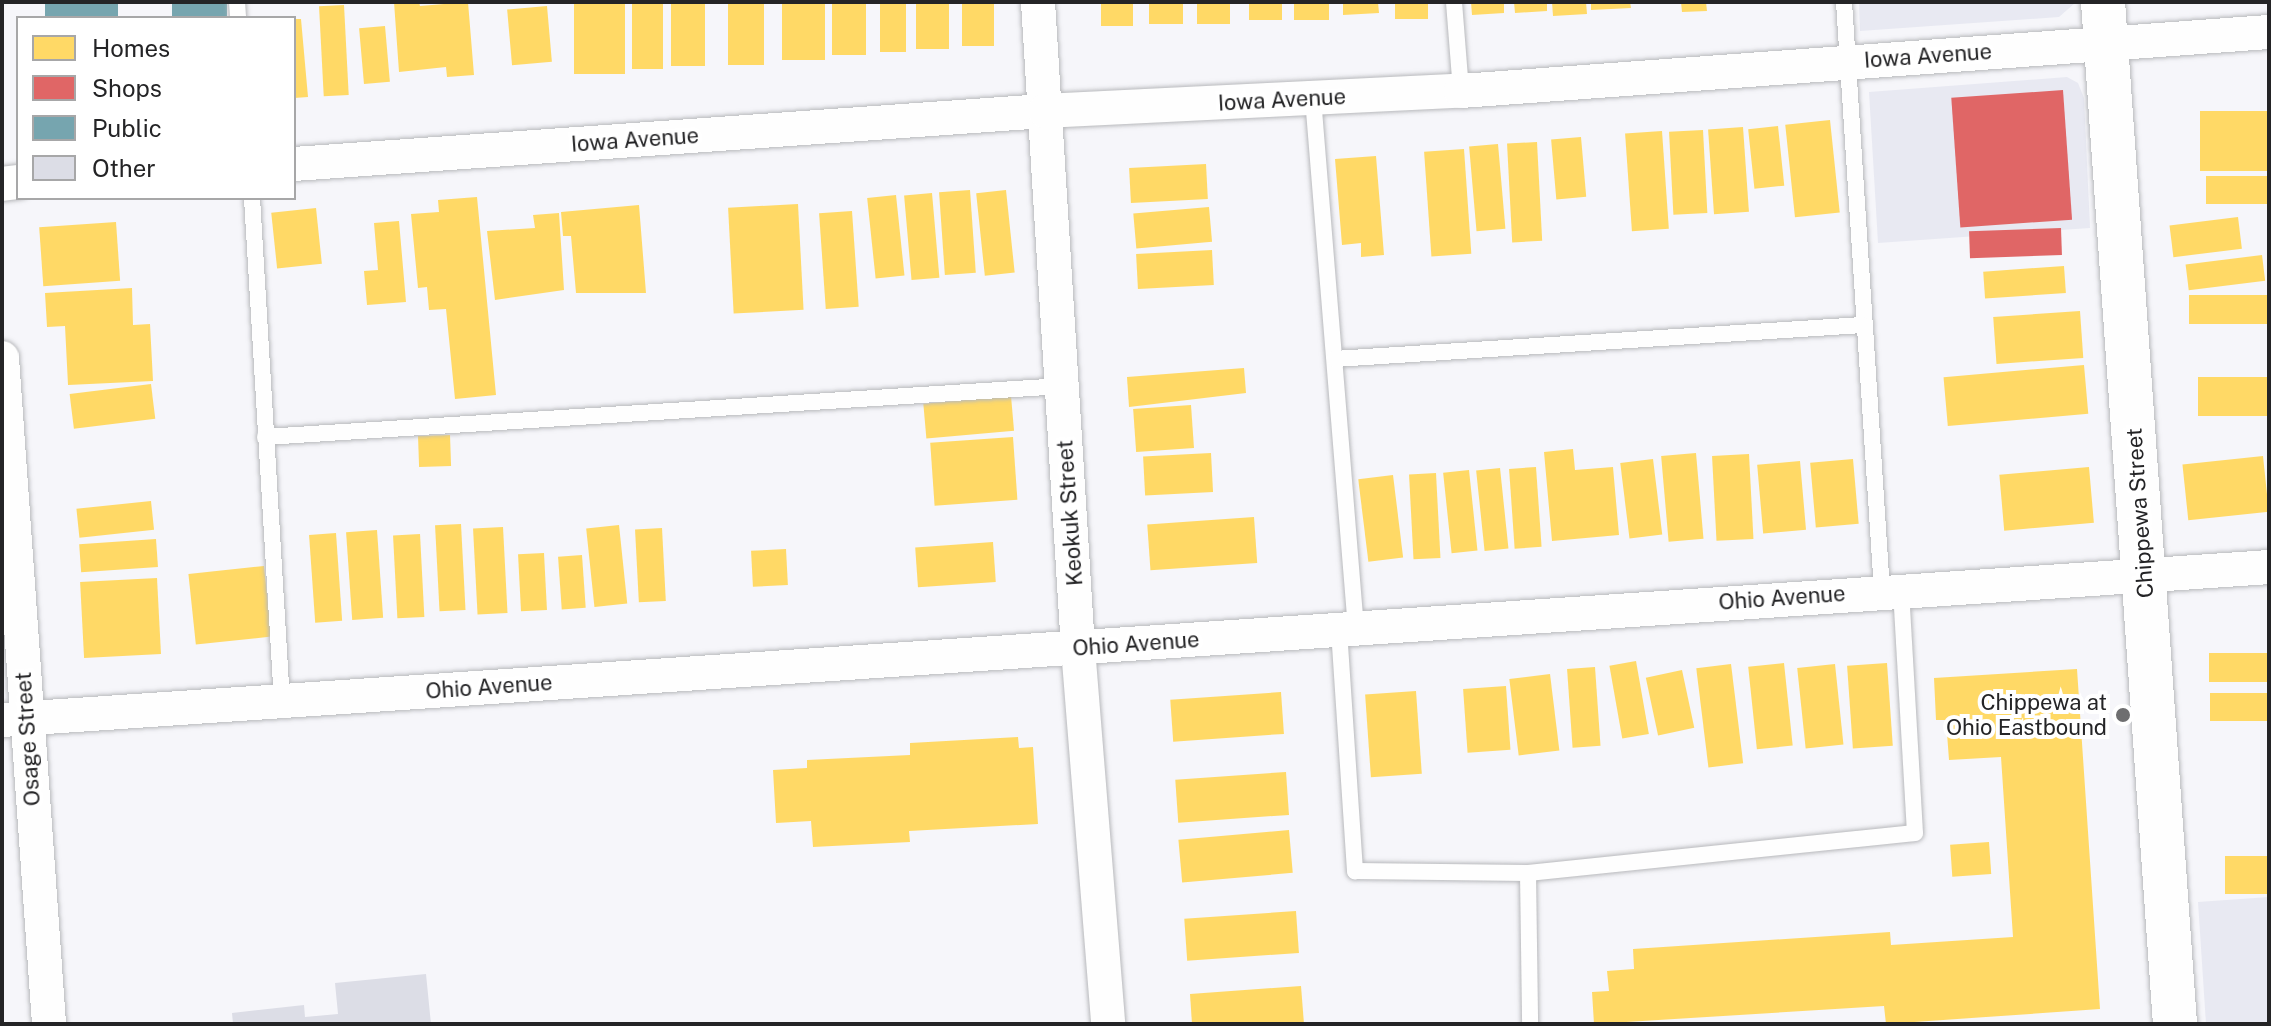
<!DOCTYPE html>
<style>
body{margin:0}
#map{position:relative;width:2271px;height:1026px;overflow:hidden;background:#f6f6fa;font-family:"Public Sans",sans-serif}
div>[style]{position:absolute}
[style*='--x']{left:calc(var(--x)*1px);top:calc(var(--y)*1px);width:calc(var(--w)*1px);rotate:calc(var(--a)*1deg)}
.built>*{inset:0;background:#e8e9f2}
.homes>*{inset:0;background:#ffd966;transform-origin:0 0}
.shops>*{inset:0;background:#e06666;transform-origin:0 0}
.public>*{inset:0;background:#76a5af;transform-origin:0 0}
.building>*{inset:0;background:#dcdde6}
.roads{filter:drop-shadow(0 0 2px #b8b9bc) drop-shadow(0 0 2px #b8b9bc)}
.service>*{height:16px;margin:-8px;padding:0 8px;transform-origin:8px;border-radius:8px;background:#fefefe}
.minor>*{height:34px;margin:-17px;padding:0 17px;transform-origin:17px;border-radius:17px;background:#fefefe}
.secondary>*{height:44px;margin:-22px;padding:0 22px;transform-origin:22px;border-radius:22px;background:#fefefe}
.dots>*{width:22px;height:22px;translate:-50% -50%;box-sizing:border-box;border:4px solid #fff;border-radius:50%}
span{translate:-50% -50%;white-space:nowrap;text-align:center;line-height:1.15;-webkit-text-stroke:8px #fff;paint-order:stroke}
.street-label{font-size:22px;color:#242426}
.poi-label{font-size:22px;color:#242426}
.right{translate:-100% -50%;text-align:right}
.frame{position:absolute;inset:0;border:4px solid #242426;pointer-events:none}
.legend{position:absolute;left:16px;top:16px;width:280px;height:184px;box-sizing:border-box;background:#fff;border:2px solid #a7a7a8;margin:0;padding:10px 14px;list-style:none;font-size:24px;color:#242426}
.legend li{display:flex;align-items:center;gap:16px;height:40px}
.legend b{width:40px;border:2px solid #a7a7a8}
</style>
<div id="map">
<div class="built">
<i style="clip-path:polygon(1859px 2px,2075px 2px,2075px 3px,2059px 17px,1860px 31px)"></i>
<i style="clip-path:polygon(2067px 77px,2078px 83px,2084px 98px,2090px 228px,1878px 243px,1869px 92px)"></i>
<i style="clip-path:polygon(2269px 897px,2269px 1024px,2206px 1024px,2198px 902px)"></i>
</div>
<div class="homes">
<i style="clip-path:polygon(394px 2px,419px 2px,420px 6px,468px 2px,474px 75px,447px 77px,446px 67px,399px 72px)"></i>
<i style="left:574px;top:2px;width:51px;height:72px"></i>
<i style="left:632px;top:2px;width:31px;height:67px"></i>
<i style="left:671px;top:2px;width:34px;height:64px"></i>
<i style="left:728px;top:2px;width:36px;height:63px"></i>
<i style="left:782px;top:2px;width:43px;height:58px"></i>
<i style="left:832px;top:2px;width:34px;height:53px"></i>
<i style="left:880px;top:2px;width:26px;height:50px"></i>
<i style="left:916px;top:2px;width:33px;height:47px"></i>
<i style="left:962px;top:2px;width:32px;height:44px"></i>
<i style="left:1101px;top:2px;width:32px;height:24px"></i>
<i style="left:1149px;top:2px;width:34px;height:22px"></i>
<i style="left:1197px;top:2px;width:33px;height:22px"></i>
<i style="left:1249px;top:2px;width:33px;height:18px"></i>
<i style="left:1294px;top:2px;width:35px;height:18px"></i>
<i style="clip-path:polygon(1343px 2px,1378px 2px,1379px 13px,1343px 15px)"></i>
<i style="left:1395px;top:2px;width:33px;height:17px"></i>
<i style="clip-path:polygon(1471px 2px,1504px 2px,1504px 13px,1472px 15px)"></i>
<i style="clip-path:polygon(1514px 2px,1547px 2px,1547px 11px,1515px 13px)"></i>
<i style="clip-path:polygon(1552px 2px,1586px 2px,1587px 14px,1553px 16px)"></i>
<i style="clip-path:polygon(1591px 2px,1630px 2px,1631px 8px,1591px 10px)"></i>
<i style="clip-path:polygon(1681px 2px,1706px 2px,1707px 11px,1682px 12px)"></i>
<i style="left:344px;top:5px;width:90px;height:25px;rotate:87deg"></i>
<i style="left:547px;top:6px;width:56px;height:40px;rotate:85deg"></i>
<i style="clip-path:polygon(294px 19px,301px 19px,308px 97px,294px 98px)"></i>
<i style="left:385px;top:26px;width:56px;height:26px;rotate:85deg"></i>
<i style="left:2269px;top:111px;width:60px;height:69px;rotate:90deg"></i>
<i style="left:1830px;top:120px;width:93px;height:45px;rotate:84deg"></i>
<i style="left:1778px;top:126px;width:60px;height:30px;rotate:84deg"></i>
<i style="left:1743px;top:127px;width:85px;height:35px;rotate:86deg"></i>
<i style="left:1703px;top:130px;width:83px;height:34px;rotate:87deg"></i>
<i style="left:1662px;top:131px;width:98px;height:37px;rotate:86deg"></i>
<i style="left:1581px;top:137px;width:60px;height:30px;rotate:85deg"></i>
<i style="left:1537px;top:142px;width:99px;height:30px;rotate:87deg"></i>
<i style="left:1498px;top:144px;width:85px;height:29px;rotate:85deg"></i>
<i style="left:1464px;top:149px;width:105px;height:40px;rotate:86deg"></i>
<i style="clip-path:polygon(1376px 156px,1384px 255px,1361px 257px,1361px 243px,1342px 245px,1335px 159px)"></i>
<i style="left:1206px;top:164px;width:35px;height:77px;rotate:87deg"></i>
<i style="left:2269px;top:176px;width:28px;height:63px;rotate:90deg"></i>
<i style="left:970px;top:190px;width:83px;height:31px;rotate:86deg"></i>
<i style="left:1006px;top:190px;width:83px;height:30px;rotate:84deg"></i>
<i style="left:932px;top:193px;width:85px;height:28px;rotate:85deg"></i>
<i style="left:896px;top:195px;width:81px;height:29px;rotate:84deg"></i>
<i style="clip-path:polygon(477px 197px,496px 395px,455px 399px,446px 309px,429px 310px,427px 287px,418px 288px,411px 214px,439px 212px,438px 200px)"></i>
<i style="left:798px;top:204px;width:106px;height:70px;rotate:87deg"></i>
<i style="clip-path:polygon(639px 205px,646px 293px,576px 293px,571px 236px,563px 236px,561px 212px)"></i>
<i style="left:1209px;top:207px;width:35px;height:76px;rotate:85deg"></i>
<i style="left:316px;top:208px;width:56px;height:45px;rotate:84deg"></i>
<i style="left:852px;top:211px;width:96px;height:33px;rotate:86deg"></i>
<i style="clip-path:polygon(559px 213px,564px 290px,495px 300px,487px 231px,535px 228px,533px 215px)"></i>
<i style="left:2238px;top:217px;width:32px;height:69px;rotate:83deg"></i>
<i style="clip-path:polygon(399px 221px,406px 302px,367px 305px,364px 271px,378px 270px,374px 223px)"></i>
<i style="left:116px;top:222px;width:59px;height:77px;rotate:86deg"></i>
<i style="left:1212px;top:250px;width:35px;height:76px;rotate:87deg"></i>
<i style="left:2262px;top:255px;width:26px;height:77px;rotate:83deg"></i>
<i style="left:2064px;top:266px;width:27px;height:81px;rotate:86deg"></i>
<i style="clip-path:polygon(132px 288px,133px 325px,150px 324px,153px 381px,68px 385px,65px 326px,47px 327px,45px 293px)"></i>
<i style="left:2269px;top:295px;width:29px;height:80px;rotate:90deg"></i>
<i style="left:2080px;top:311px;width:47px;height:87px;rotate:86deg"></i>
<i style="left:2084px;top:365px;width:49px;height:141px;rotate:85deg"></i>
<i style="clip-path:polygon(1244px 368px,1246px 393px,1129px 407px,1127px 377px)"></i>
<i style="left:2269px;top:377px;width:39px;height:71px;rotate:90deg"></i>
<i style="left:151px;top:384px;width:35px;height:82px;rotate:83deg"></i>
<i style="left:1011px;top:396px;width:35px;height:88px;rotate:85deg"></i>
<i style="left:1191px;top:405px;width:43px;height:58px;rotate:86deg"></i>
<i style="left:450px;top:435px;width:31px;height:32px;rotate:88deg"></i>
<i style="left:1013px;top:437px;width:63px;height:83px;rotate:86deg"></i>
<i style="clip-path:polygon(1573px 449px,1575px 470px,1613px 467px,1619px 535px,1552px 541px,1544px 452px)"></i>
<i style="left:1211px;top:453px;width:39px;height:68px;rotate:87deg"></i>
<i style="left:1696px;top:453px;width:86px;height:35px;rotate:85deg"></i>
<i style="left:1749px;top:454px;width:85px;height:37px;rotate:87deg"></i>
<i style="left:2263px;top:456px;width:56px;height:81px;rotate:84deg"></i>
<i style="left:1653px;top:459px;width:76px;height:33px;rotate:83deg"></i>
<i style="left:1853px;top:459px;width:65px;height:43px;rotate:85deg"></i>
<i style="left:1800px;top:461px;width:69px;height:43px;rotate:85deg"></i>
<i style="left:1536px;top:467px;width:80px;height:27px;rotate:86deg"></i>
<i style="left:2089px;top:467px;width:56px;height:90px;rotate:85deg"></i>
<i style="left:1500px;top:468px;width:81px;height:24px;rotate:84deg"></i>
<i style="left:1469px;top:470px;width:81px;height:26px;rotate:84deg"></i>
<i style="left:1436px;top:473px;width:85px;height:27px;rotate:87deg"></i>
<i style="left:1393px;top:475px;width:83px;height:35px;rotate:83deg"></i>
<i style="left:151px;top:501px;width:29px;height:75px;rotate:84deg"></i>
<i style="left:1254px;top:517px;width:46px;height:107px;rotate:86deg"></i>
<i style="left:461px;top:524px;width:86px;height:26px;rotate:87deg"></i>
<i style="left:619px;top:525px;width:79px;height:33px;rotate:84deg"></i>
<i style="left:503px;top:527px;width:86px;height:30px;rotate:87deg"></i>
<i style="left:662px;top:528px;width:73px;height:27px;rotate:87deg"></i>
<i style="left:377px;top:530px;width:88px;height:31px;rotate:86deg"></i>
<i style="left:336px;top:533px;width:88px;height:27px;rotate:86deg"></i>
<i style="left:420px;top:534px;width:83px;height:27px;rotate:87deg"></i>
<i style="left:156px;top:539px;width:28px;height:77px;rotate:86deg"></i>
<i style="left:993px;top:542px;width:40px;height:78px;rotate:86deg"></i>
<i style="left:786px;top:549px;width:36px;height:35px;rotate:87deg"></i>
<i style="left:544px;top:553px;width:57px;height:26px;rotate:87deg"></i>
<i style="left:582px;top:555px;width:53px;height:24px;rotate:86deg"></i>
<i style="left:264px;top:566px;width:71px;height:76px;rotate:84deg"></i>
<i style="left:157px;top:578px;width:76px;height:77px;rotate:87deg"></i>
<i style="left:2269px;top:653px;width:29px;height:60px;rotate:90deg"></i>
<i style="left:1636px;top:661px;width:74px;height:27px;rotate:80deg"></i>
<i style="left:1784px;top:663px;width:83px;height:36px;rotate:84deg"></i>
<i style="left:1887px;top:663px;width:83px;height:40px;rotate:86deg"></i>
<i style="left:1731px;top:664px;width:100px;height:35px;rotate:83deg"></i>
<i style="left:1835px;top:664px;width:81px;height:38px;rotate:84deg"></i>
<i style="left:1595px;top:667px;width:79px;height:28px;rotate:86deg"></i>
<i style="clip-path:polygon(2077px 669px,2100px 1009px,1886px 1024px,1884px 1006px,1594px 1024px,1592px 992px,1609px 991px,1607px 971px,1634px 969px,1633px 949px,1890px 932px,1891px 945px,2013px 937px,2001px 757px,1949px 760px,1946px 720px,1936px 720px,1934px 678px)"></i>
<i style="left:1682px;top:670px;width:59px;height:37px;rotate:78deg"></i>
<i style="left:1550px;top:674px;width:77px;height:41px;rotate:83deg"></i>
<i style="left:1506px;top:686px;width:64px;height:43px;rotate:86deg"></i>
<i style="left:1416px;top:691px;width:83px;height:51px;rotate:86deg"></i>
<i style="left:1281px;top:692px;width:42px;height:111px;rotate:86deg"></i>
<i style="left:2269px;top:693px;width:28px;height:59px;rotate:90deg"></i>
<i style="clip-path:polygon(1018px 737px,1019px 748px,1033px 747px,1038px 824px,909px 831px,910px 842px,813px 847px,811px 821px,776px 823px,773px 770px,807px 768px,807px 760px,910px 755px,910px 743px)"></i>
<i style="left:1286px;top:772px;width:43px;height:111px;rotate:86deg"></i>
<i style="left:1289px;top:830px;width:43px;height:111px;rotate:85deg"></i>
<i style="left:1989px;top:842px;width:32px;height:39px;rotate:86deg"></i>
<i style="left:2269px;top:856px;width:38px;height:44px;rotate:90deg"></i>
<i style="left:1296px;top:911px;width:42px;height:112px;rotate:86deg"></i>
<i style="clip-path:polygon(1301px 986px,1304px 1024px,1192px 1024px,1190px 994px)"></i>
</div>
<div class="shops">
<i style="left:2063px;top:90px;width:130px;height:112px;rotate:86deg"></i>
<i style="left:2061px;top:228px;width:27px;height:92px;rotate:88deg"></i>
</div>
<div class="public">
<i style="left:45px;top:2px;width:73px;height:16px"></i>
<i style="left:172px;top:2px;width:55px;height:16px"></i>
</div>
<div class="building">
<i style="clip-path:polygon(426px 974px,431px 1024px,233px 1024px,232px 1013px,304px 1005px,305px 1017px,338px 1014px,335px 983px)"></i>
</div>
<div class="roads">
<div class="service">
<i style="--x:237;--y:2;--w:16;--a:86"></i>
<i style="--x:1454;--y:2;--w:89;--a:85.5"></i>
<i style="--x:1844;--y:2;--w:590;--a:86.31"></i>
<i style="--x:1313;--y:98;--w:533;--a:85.37"></i>
<i style="--x:252;--y:198;--w:504;--a:86.59"></i>
<i style="--x:1335;--y:359;--w:528;--a:-3.69"></i>
<i style="--x:265;--y:437;--w:799;--a:-3.66"></i>
<i style="--x:1339;--y:630;--w:242;--a:86.2"></i>
<i style="--x:1355;--y:871;--w:173;--a:0.7"></i>
<i style="--x:1528;--y:873;--w:389;--a:-5.9"></i>
<i style="--x:1915;--y:833;--w:244;--a:-93.3"></i>
<i style="--x:1528;--y:873;--w:151;--a:89.2"></i>
</div>
<div class="minor">
<i style="--x:1038;--y:2;--w:647;--a:86.46"></i>
<i style="--x:1078;--y:648;--w:377;--a:85.4"></i>
<i style="--x:294;--y:164;--w:753;--a:-4.04"></i>
<i style="--x:1045;--y:111;--w:416;--a:-2.8"></i>
<i style="--x:1461;--y:91;--w:810;--a:-4.18"></i>
<i style="--x:2;--y:184;--w:16;--a:-7"></i>
<i style="--x:2;--y:358;--w:668;--a:85.96"></i>
<i style="--x:2;--y:720;--w:2272;--a:-3.86"></i>
</div>
<div class="secondary">
<i style="--x:2103;--y:2;--w:1025;--a:85.97"></i>
</div>
</div>
<div class="dots">
<i style="left:2123px;top:715px;background:#6e6e70"></i>
</div>
<div class="street-label">
<span style="left:1928px;top:56px;rotate:-4deg">Iowa Avenue</span>
<span style="left:1282px;top:100px;rotate:-3deg">Iowa Avenue</span>
<span style="left:635px;top:140px;rotate:-4deg">Iowa Avenue</span>
<span style="left:1070px;top:513px;rotate:-94deg">Keokuk Street</span>
<span style="left:2140px;top:513px;rotate:-94deg">Chippewa Street</span>
<span style="left:1782px;top:598px;rotate:-4deg">Ohio Avenue</span>
<span style="left:1136px;top:644px;rotate:-4deg">Ohio Avenue</span>
<span style="left:489px;top:687px;rotate:-4deg">Ohio Avenue</span>
<span style="left:28px;top:739px;rotate:-94deg">Osage Street</span>
</div>
<div class="poi-label">
<span class="right" style="left:2107px;top:715px">Chippewa at<br>Ohio Eastbound</span>
</div>
<div class="frame"></div>
<ul class="legend">
<li><b style="height:22px;background:#ffd966"></b>Homes</li>
<li><b style="height:22px;background:#e06666"></b>Shops</li>
<li><b style="height:22px;background:#76a5af"></b>Public</li>
<li><b style="height:22px;background:#dcdde6"></b>Other</li>
</ul>
</div>
